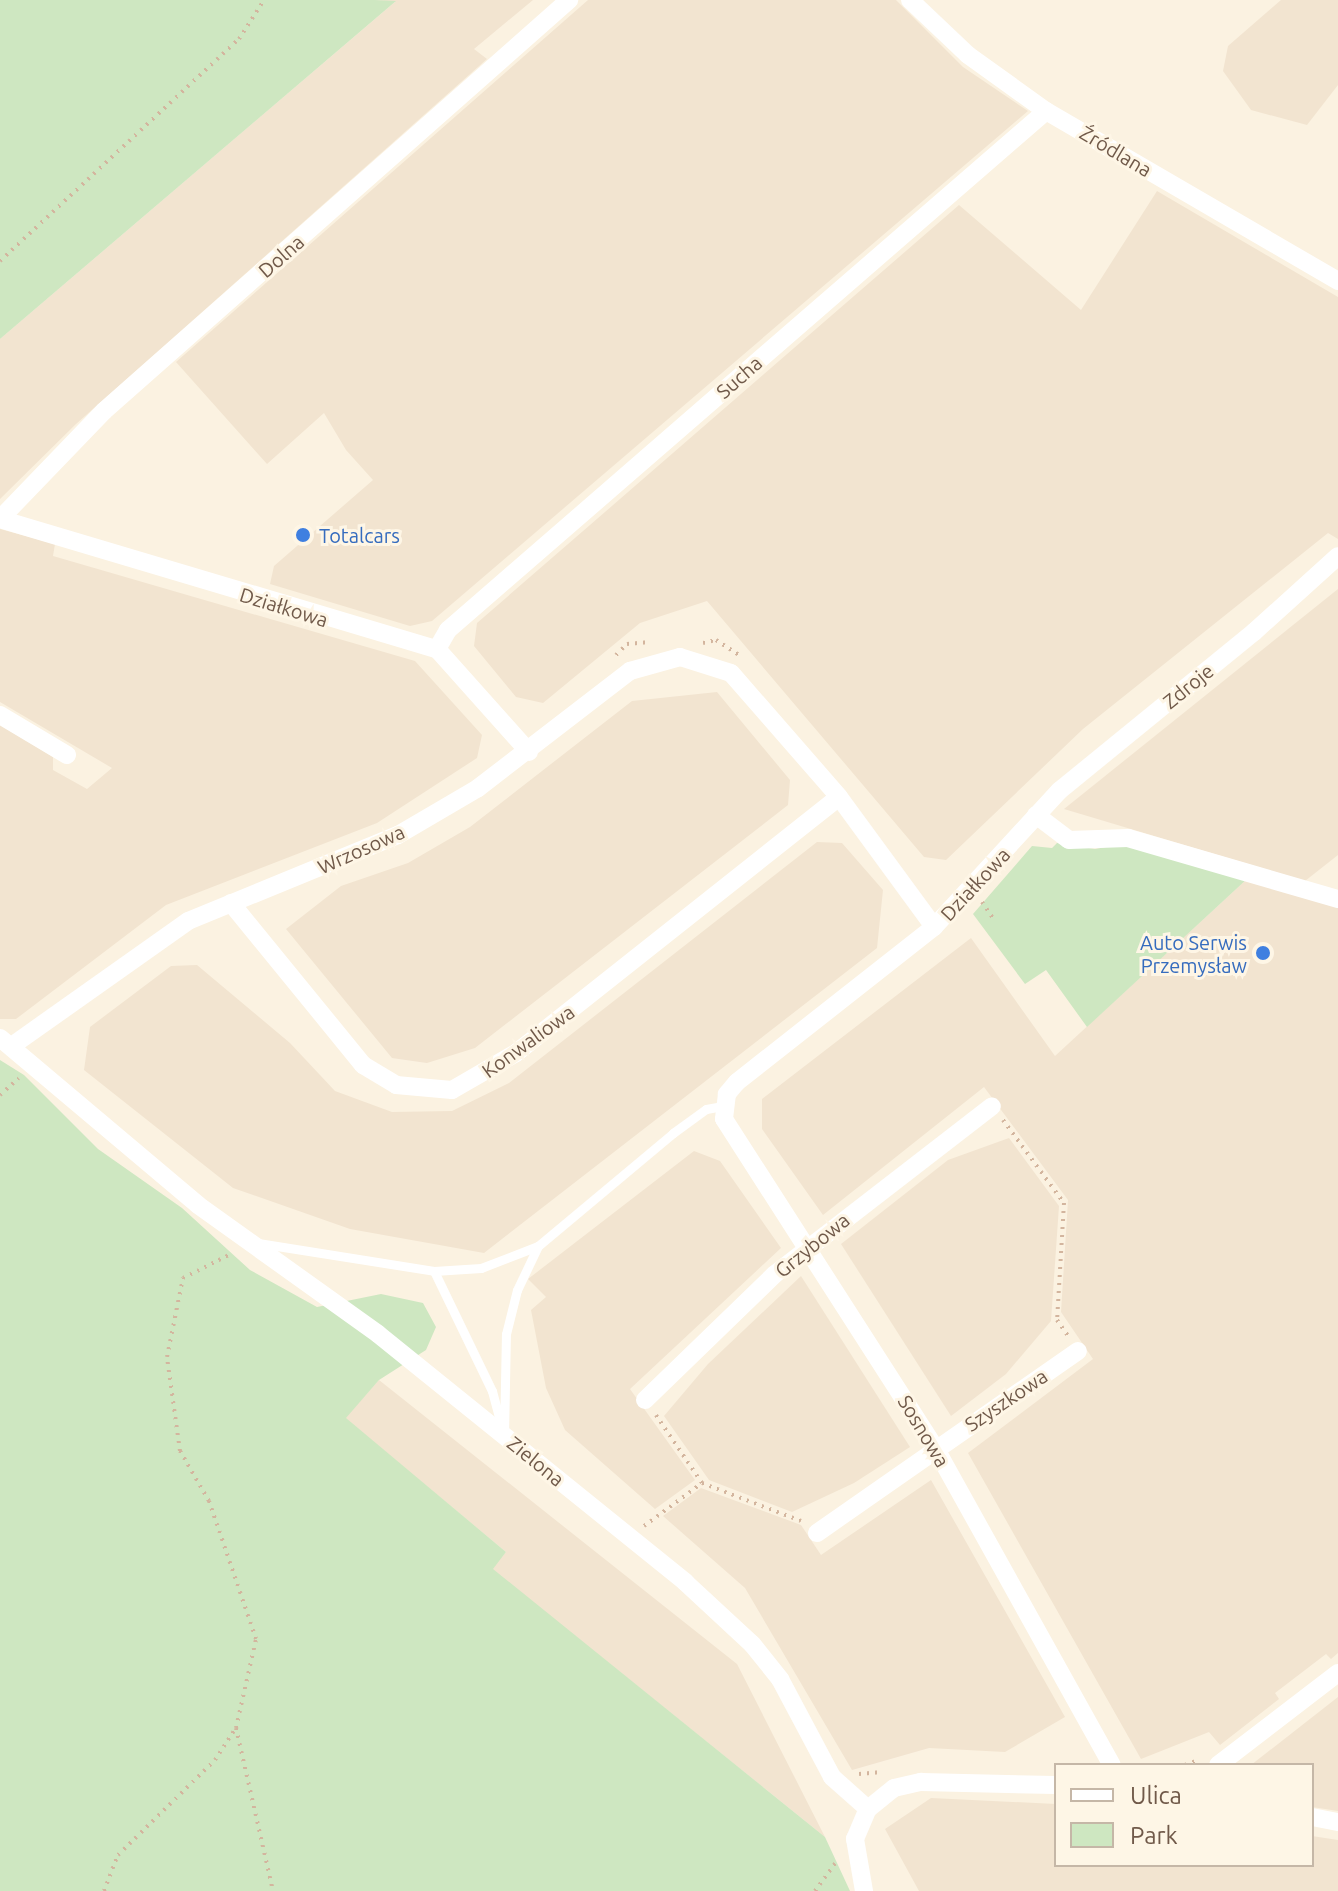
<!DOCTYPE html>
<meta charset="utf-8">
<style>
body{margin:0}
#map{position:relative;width:1338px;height:1891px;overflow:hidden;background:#fbf2e1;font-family:Ubuntu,sans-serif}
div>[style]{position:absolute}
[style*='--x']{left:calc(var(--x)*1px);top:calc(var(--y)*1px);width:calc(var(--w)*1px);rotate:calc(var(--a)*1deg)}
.residential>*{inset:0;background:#f2e4d0}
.green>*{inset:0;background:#cee7c1}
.path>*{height:4px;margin-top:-2px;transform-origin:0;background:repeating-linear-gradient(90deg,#d3b59e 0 2px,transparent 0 8px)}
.service>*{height:9px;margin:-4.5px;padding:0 4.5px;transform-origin:4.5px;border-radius:4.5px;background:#fff}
.minor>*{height:18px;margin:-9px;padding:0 9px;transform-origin:9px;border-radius:9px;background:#fff}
.dots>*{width:22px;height:22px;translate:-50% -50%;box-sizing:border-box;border:4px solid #fef6e6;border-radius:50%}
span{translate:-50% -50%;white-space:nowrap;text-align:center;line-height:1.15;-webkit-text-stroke:6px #fef6e6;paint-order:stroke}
.street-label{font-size:20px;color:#705949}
.shop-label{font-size:20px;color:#366cbe}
.left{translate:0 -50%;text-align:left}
.right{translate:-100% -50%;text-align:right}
.legend{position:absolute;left:1054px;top:1763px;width:260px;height:104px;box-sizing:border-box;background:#fef6e6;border:2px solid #c5b7a7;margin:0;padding:10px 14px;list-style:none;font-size:24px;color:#705949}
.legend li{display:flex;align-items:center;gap:16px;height:40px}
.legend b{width:40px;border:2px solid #c5b7a7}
</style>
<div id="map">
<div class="residential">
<i style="clip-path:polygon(375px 0,533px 0,474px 49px,487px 59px,76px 424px,0 499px,0 339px,395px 2px)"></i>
<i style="clip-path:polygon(588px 0,896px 0,963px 67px,1028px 111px,432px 621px,410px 626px,270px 584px,274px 566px,373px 480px,346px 450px,324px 413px,267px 464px,176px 362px)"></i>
<i style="clip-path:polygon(1281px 0,1338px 0,1338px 85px,1307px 125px,1251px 110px,1223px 71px,1228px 46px)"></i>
<i style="clip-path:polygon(1157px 191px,1338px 297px,1338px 539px,1328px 533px,1083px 729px,946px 860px,924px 857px,707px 601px,640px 623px,543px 703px,516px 697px,474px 646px,477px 623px,959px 205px,1081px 310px)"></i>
<i style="clip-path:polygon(0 529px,55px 544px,53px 556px,415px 661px,482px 735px,477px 758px,377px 823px,166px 905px,16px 1019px,0 1019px,0 725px,53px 757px,53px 770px,87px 789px,112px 768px,0 702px)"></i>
<i style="clip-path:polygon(1338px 589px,1338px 855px,1305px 881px,1064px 809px)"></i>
<i style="clip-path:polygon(717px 692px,790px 780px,788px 805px,475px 1048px,427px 1063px,392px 1058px,286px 929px,341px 886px,408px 863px,470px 827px,632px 701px)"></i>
<i style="clip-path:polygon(817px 842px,842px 843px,883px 890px,877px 948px,484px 1253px,350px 1229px,233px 1188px,84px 1070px,90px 1027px,171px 966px,197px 965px,290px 1043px,335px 1091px,392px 1112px,452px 1111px,509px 1083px)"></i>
<i style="clip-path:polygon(1247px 879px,1338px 907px,1338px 1653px,1331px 1659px,1326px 1654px,1275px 1693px,1279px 1699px,1220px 1745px,1209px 1732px,1141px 1759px,968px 1453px,1093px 1359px,1061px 1312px,1068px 1200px,984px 1087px,823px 1215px,762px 1129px,762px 1099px,971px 938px,1055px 1056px)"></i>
<i style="clip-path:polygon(1009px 1138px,1059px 1206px,1051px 1321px,1006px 1374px,951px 1416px,841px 1244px,948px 1160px)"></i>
<i style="clip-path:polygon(694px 1151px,720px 1161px,781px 1248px,630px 1389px,695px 1480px,655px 1509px,565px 1430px,546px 1388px,531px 1310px,546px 1297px,528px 1279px)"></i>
<i style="clip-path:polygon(801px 1276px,910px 1447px,854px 1483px,792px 1512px,709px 1480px,664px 1416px,708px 1364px)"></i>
<i style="clip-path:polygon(379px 1380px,737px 1664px,825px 1837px,492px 1569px,506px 1552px,345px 1418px)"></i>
<i style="clip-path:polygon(931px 1480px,1065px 1717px,1005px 1752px,929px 1748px,852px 1770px,745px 1588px,663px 1516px,701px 1488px,801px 1525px,821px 1555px)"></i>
<i style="clip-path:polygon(1338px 1697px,1338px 1811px,1312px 1807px,1312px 1765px,1251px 1765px)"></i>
<i style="clip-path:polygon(931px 1798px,1056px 1804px,1056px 1865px,1312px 1865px,1312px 1836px,1338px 1840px,1338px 1891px,919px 1891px,885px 1829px)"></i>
</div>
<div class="green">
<i style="clip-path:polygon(0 0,375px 0,396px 1px,0 339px)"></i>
<i style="clip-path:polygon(1057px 843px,1095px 849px,1123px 844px,1247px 879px,1087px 1027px,1046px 970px,1025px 984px,973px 914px,1032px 846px,1052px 848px)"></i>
<i style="clip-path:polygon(0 1060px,24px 1075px,98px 1149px,182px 1208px,250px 1270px,317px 1307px,381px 1294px,423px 1303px,436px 1327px,426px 1350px,379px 1380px,346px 1418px,506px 1552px,493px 1569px,825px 1837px,850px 1891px,0 1891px)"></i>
</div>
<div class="path">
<i style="--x:0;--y:261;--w:326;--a:-42.9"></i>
<i style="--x:239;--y:39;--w:46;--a:-57.3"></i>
<i style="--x:703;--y:643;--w:13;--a:-13"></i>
<i style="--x:716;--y:640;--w:27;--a:33"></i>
<i style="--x:616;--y:655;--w:16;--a:-45"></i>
<i style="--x:627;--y:644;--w:23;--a:-5"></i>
<i style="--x:982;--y:902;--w:22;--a:56"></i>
<i style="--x:0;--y:1095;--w:25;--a:-42"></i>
<i style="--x:1003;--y:1120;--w:103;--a:53.7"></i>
<i style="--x:1064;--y:1203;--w:117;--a:93.4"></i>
<i style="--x:1057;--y:1320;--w:19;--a:55"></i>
<i style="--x:702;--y:1483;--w:106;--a:21"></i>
<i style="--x:644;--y:1526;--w:72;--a:-36.6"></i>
<i style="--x:702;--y:1483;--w:82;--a:-124.1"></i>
<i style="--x:236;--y:1728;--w:167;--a:77.2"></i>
<i style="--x:1185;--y:1765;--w:15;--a:-20"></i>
<i style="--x:859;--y:1774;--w:23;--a:-5"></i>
<i style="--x:104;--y:1891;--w:39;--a:-69"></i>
<i style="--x:118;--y:1855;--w:136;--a:-44.4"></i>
<i style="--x:215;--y:1760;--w:38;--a:-57"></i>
<i style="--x:236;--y:1728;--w:91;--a:-77.3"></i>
<i style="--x:256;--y:1639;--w:146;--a:-108.8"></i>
<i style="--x:209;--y:1501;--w:58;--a:-120.1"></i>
<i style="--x:180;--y:1451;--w:95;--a:-97.9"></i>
<i style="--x:167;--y:1357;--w:81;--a:-78.6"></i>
<i style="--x:183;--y:1278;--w:54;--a:-26.6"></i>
<i style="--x:815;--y:1891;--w:37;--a:-54"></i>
</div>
<div class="service">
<i style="--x:258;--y:1243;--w:178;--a:9"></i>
<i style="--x:434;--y:1271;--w:47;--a:-3.7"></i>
<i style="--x:481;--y:1268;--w:61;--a:-21.1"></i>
<i style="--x:538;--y:1246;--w:176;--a:-39.9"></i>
<i style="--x:673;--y:1133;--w:41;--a:-36"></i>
<i style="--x:706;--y:1109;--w:17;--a:-10"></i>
<i style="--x:434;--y:1271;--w:133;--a:64.2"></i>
<i style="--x:492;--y:1391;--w:31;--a:75"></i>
<i style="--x:504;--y:1436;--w:102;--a:-88.9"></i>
<i style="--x:506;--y:1334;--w:45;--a:-76"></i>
<i style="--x:517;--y:1290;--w:49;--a:-64.5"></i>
</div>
<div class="minor">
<i style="--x:910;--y:0;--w:80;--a:43.5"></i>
<i style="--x:968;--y:55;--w:96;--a:35.7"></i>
<i style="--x:1046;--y:111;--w:338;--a:30.2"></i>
<i style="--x:0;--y:519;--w:150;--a:-46.1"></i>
<i style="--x:104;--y:411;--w:621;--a:-41.47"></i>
<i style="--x:0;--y:519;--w:456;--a:16.6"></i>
<i style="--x:437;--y:649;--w:138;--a:48.2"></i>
<i style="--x:437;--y:649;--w:22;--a:-60"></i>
<i style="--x:448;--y:630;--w:792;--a:-40.95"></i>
<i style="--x:0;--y:715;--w:78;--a:30.8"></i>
<i style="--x:1036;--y:815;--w:41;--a:37.1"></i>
<i style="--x:1069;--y:840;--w:59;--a:-1.9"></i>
<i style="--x:1128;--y:838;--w:219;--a:16.2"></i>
<i style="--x:231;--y:903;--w:209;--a:50.8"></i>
<i style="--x:363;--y:1065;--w:39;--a:31"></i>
<i style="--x:396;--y:1085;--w:56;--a:5.1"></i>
<i style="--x:452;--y:1090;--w:74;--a:-30"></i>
<i style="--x:516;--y:1053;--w:412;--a:-38.4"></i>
<i style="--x:934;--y:927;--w:251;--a:141.8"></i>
<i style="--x:737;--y:1082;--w:16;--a:130"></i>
<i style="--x:727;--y:1094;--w:25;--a:97"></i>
<i style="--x:724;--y:1119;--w:394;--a:57.3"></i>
<i style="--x:937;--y:1451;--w:359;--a:60.9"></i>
<i style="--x:0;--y:1038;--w:259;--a:40.1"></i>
<i style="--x:198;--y:1205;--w:221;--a:35.6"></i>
<i style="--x:378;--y:1334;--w:395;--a:38.9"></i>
<i style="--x:685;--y:1582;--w:91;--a:42.8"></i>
<i style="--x:752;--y:1644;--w:45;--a:51.3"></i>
<i style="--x:780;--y:1679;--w:111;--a:62"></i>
<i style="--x:832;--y:1777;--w:48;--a:41.6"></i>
<i style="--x:13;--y:1045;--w:214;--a:-35.3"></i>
<i style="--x:188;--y:921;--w:227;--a:-22.3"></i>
<i style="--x:398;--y:835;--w:93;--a:-30.4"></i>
<i style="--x:478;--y:788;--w:192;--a:-37.6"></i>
<i style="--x:630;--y:671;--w:52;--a:-15.6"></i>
<i style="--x:680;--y:657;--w:53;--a:17.4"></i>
<i style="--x:731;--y:673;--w:164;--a:48.9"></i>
<i style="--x:839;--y:797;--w:161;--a:53.8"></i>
<i style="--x:934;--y:927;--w:185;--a:-47.4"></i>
<i style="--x:1059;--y:791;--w:252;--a:-39.2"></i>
<i style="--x:1254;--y:632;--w:113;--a:-42.1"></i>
<i style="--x:645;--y:1400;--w:181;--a:-44.1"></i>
<i style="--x:775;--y:1274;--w:274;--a:-37.7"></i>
<i style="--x:817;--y:1533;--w:318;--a:-34.9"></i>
<i style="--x:1218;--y:1765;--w:151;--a:-37.5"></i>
<i style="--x:1312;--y:1817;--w:26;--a:11"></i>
<i style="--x:864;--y:1891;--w:53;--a:-99.8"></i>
<i style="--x:855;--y:1839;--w:33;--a:-67"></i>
<i style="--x:868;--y:1809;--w:33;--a:-39"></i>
<i style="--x:894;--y:1788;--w:28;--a:-13"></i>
<i style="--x:921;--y:1782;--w:135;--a:1.3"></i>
</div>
<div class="dots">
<i style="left:303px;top:535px;background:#3f7fe0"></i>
<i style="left:1263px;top:953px;background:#3f7fe0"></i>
</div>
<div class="street-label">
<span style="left:1116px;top:151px;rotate:31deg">Źródlana</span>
<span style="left:281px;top:256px;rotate:-41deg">Dolna</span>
<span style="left:739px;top:377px;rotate:-41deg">Sucha</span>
<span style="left:284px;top:607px;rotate:17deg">Działkowa</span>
<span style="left:1188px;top:686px;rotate:-39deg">Zdroje</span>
<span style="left:361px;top:849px;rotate:-24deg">Wrzosowa</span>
<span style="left:975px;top:884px;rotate:-47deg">Działkowa</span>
<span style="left:528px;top:1041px;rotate:-36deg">Konwaliowa</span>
<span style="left:812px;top:1245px;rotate:-39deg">Grzybowa</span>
<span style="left:1006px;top:1400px;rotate:-34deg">Szyszkowa</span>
<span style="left:924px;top:1431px;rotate:59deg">Sosnowa</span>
<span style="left:536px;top:1461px;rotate:39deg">Zielona</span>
</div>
<div class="shop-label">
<span class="left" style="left:319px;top:535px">Totalcars</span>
<span class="right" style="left:1247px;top:954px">Auto Serwis<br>Przemysław</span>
</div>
<ul class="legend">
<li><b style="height:10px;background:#fff"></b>Ulica</li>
<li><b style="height:22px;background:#cee7c1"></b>Park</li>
</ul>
</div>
